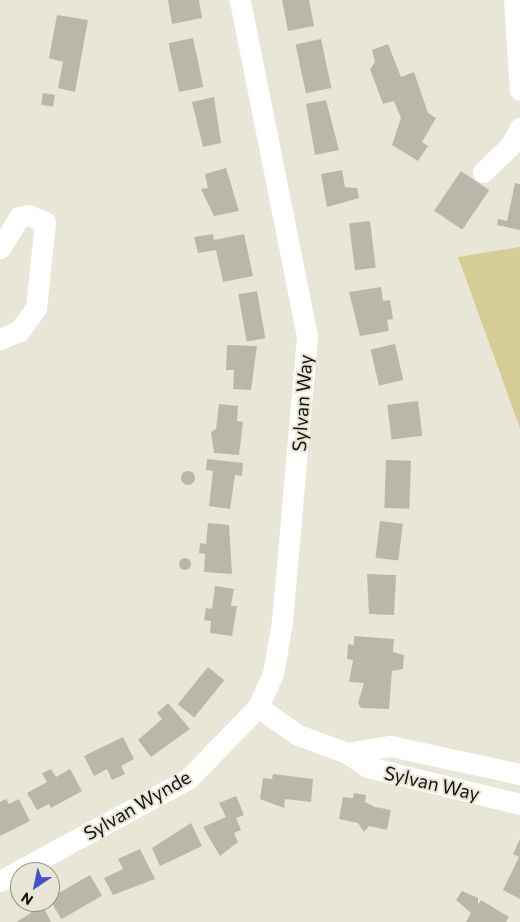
<!DOCTYPE html>
<style>
body{margin:0}
#map{position:relative;width:520px;height:922px;overflow:hidden;background:#e8e6d7;font-family:Commissioner,sans-serif}
div>[style]{position:absolute}
[style*='--x']{left:calc(var(--x)*1px);top:calc(var(--y)*1px);width:calc(var(--w)*1px);rotate:calc(var(--a)*1deg)}
.green>*{inset:0;background:#d6cd96}
.building>*{inset:0;background:#b9b7a9;transform-origin:0 0}
.round{border-radius:50%}
.minor>*{height:21px;margin:-10.5px;padding:0 10.5px;transform-origin:10.5px;border-radius:10.5px;background:#fff}
span{translate:-50% -50%;white-space:nowrap;text-align:center;line-height:1.15;-webkit-text-stroke:4px #e8e6d7;paint-order:stroke}
.street-label{font-size:19px;color:#161510}
.north{position:absolute;left:10px;top:862px;width:50px;height:50px;box-sizing:border-box;background:#e8e6d7;border:1px solid #949287;border-radius:50%;rotate:214deg;font-size:14px;font-weight:700;line-height:20px;text-align:center;color:#161510}
.north::after{content:'';display:block;margin:auto;width:18px;height:22px;background:#4653c8;clip-path:polygon(50% 0,100% 100%,50% 72%,0 100%)}
</style>
<div id="map">
<div class="green">
<i style="clip-path:polygon(520px 247px,520px 428px,458px 257px)"></i>
</div>
<div class="building">
<i style="clip-path:polygon(168px 0,199px 0,202px 18px,172px 24px)"></i>
<i style="clip-path:polygon(282px 0,309px 0,314px 26px,288px 31px)"></i>
<i style="clip-path:polygon(57px 15px,88px 20px,75px 92px,58px 88px,63px 62px,49px 58px)"></i>
<i style="left:193px;top:38px;width:50px;height:25px;rotate:78deg"></i>
<i style="left:321px;top:39px;width:50px;height:26px;rotate:78deg"></i>
<i style="clip-path:polygon(388px 44px,401px 77px,414px 72px,428px 113px,436px 118px,422px 142px,428px 146px,418px 161px,392px 145px,401px 118px,394px 101px,383px 104px,370px 69px,375px 62px,372px 50px)"></i>
<i style="left:43px;top:93px;width:12px;height:12px;rotate:9deg"></i>
<i style="clip-path:polygon(214px 97px,221px 143px,203px 147px,192px 102px)"></i>
<i style="clip-path:polygon(326px 100px,339px 150px,315px 155px,306px 104px)"></i>
<i style="clip-path:polygon(226px 168px,239px 211px,214px 216px,201px 189px,208px 188px,205px 174px)"></i>
<i style="clip-path:polygon(342px 170px,345px 187px,357px 188px,359px 198px,327px 207px,321px 174px)"></i>
<i style="left:461px;top:171px;width:34px;height:48px;rotate:34deg"></i>
<i style="clip-path:polygon(515px 183px,520px 184px,520px 230px,497px 225px,498px 219px,507px 221px)"></i>
<i style="left:370px;top:221px;width:47px;height:21px;rotate:83deg"></i>
<i style="clip-path:polygon(213px 234px,214px 240px,244px 234px,253px 276px,223px 282px,216px 250px,198px 253px,194px 237px)"></i>
<i style="clip-path:polygon(381px 287px,383px 301px,390px 300px,393px 319px,387px 320px,389px 331px,360px 336px,349px 292px)"></i>
<i style="left:257px;top:291px;width:48px;height:19px;rotate:80deg"></i>
<i style="left:395px;top:344px;width:37px;height:25px;rotate:77deg"></i>
<i style="clip-path:polygon(227px 345px,257px 346px,251px 390px,233px 389px,234px 370px,226px 370px)"></i>
<i style="left:418px;top:401px;width:35px;height:31px;rotate:83deg"></i>
<i style="clip-path:polygon(219px 404px,238px 406px,237px 421px,243px 422px,239px 455px,214px 453px,211px 432px,216px 429px)"></i>
<i style="clip-path:polygon(207px 459px,243px 463px,242px 476px,235px 475px,230px 509px,209px 506px,213px 471px,206px 470px)"></i>
<i style="left:386px;top:460px;width:25px;height:48px;rotate:2deg"></i>
<i class="round" style="left:181px;top:471px;width:14px;height:14px"></i>
<i style="left:380px;top:521px;width:23px;height:37px;rotate:7deg"></i>
<i style="clip-path:polygon(208px 523px,229px 525px,232px 574px,204px 572px,205px 554px,199px 553px,200px 543px,206px 544px)"></i>
<i class="round" style="left:179px;top:558px;width:12px;height:12px"></i>
<i style="clip-path:polygon(367px 574px,396px 575px,394px 615px,369px 614px)"></i>
<i style="clip-path:polygon(215px 586px,234px 589px,231px 606px,237px 606px,232px 636px,210px 633px,211px 621px,204px 620px,206px 608px,212px 609px)"></i>
<i style="clip-path:polygon(354px 636px,394px 639px,393px 652px,404px 655px,403px 669px,392px 671px,389px 709px,361px 708px,358px 703px,364px 683px,349px 682px,353px 660px,347px 659px,348px 644px,354px 645px)"></i>
<i style="left:208px;top:667px;width:21px;height:48px;rotate:39deg"></i>
<i style="clip-path:polygon(168px 703px,190px 729px,151px 757px,138px 740px,162px 719px,157px 713px)"></i>
<i style="clip-path:polygon(123px 737px,134px 759px,121px 766px,125px 774px,112px 780px,107px 769px,94px 776px,84px 756px)"></i>
<i style="clip-path:polygon(51px 769px,56px 777px,70px 769px,82px 791px,51px 808px,49px 804px,37px 810px,27px 793px,47px 782px,42px 773px)"></i>
<i style="clip-path:polygon(273px 774px,313px 779px,311px 802px,285px 799px,284px 808px,260px 799px,263px 778px,272px 779px)"></i>
<i style="clip-path:polygon(354px 793px,366px 795px,365px 802px,375px 807px,391px 810px,387px 830px,369px 826px,364px 832px,358px 823px,339px 819px,343px 797px,353px 798px)"></i>
<i style="clip-path:polygon(236px 796px,244px 815px,236px 818px,241px 830px,234px 833px,238px 842px,220px 856px,203px 827px,226px 817px,219px 803px)"></i>
<i style="clip-path:polygon(6px 799px,9px 804px,19px 799px,30px 821px,0 836px,0 802px)"></i>
<i style="clip-path:polygon(191px 823px,202px 846px,160px 866px,152px 848px)"></i>
<i style="clip-path:polygon(520px 839px,520px 899px,503px 890px,519px 857px,513px 854px)"></i>
<i style="clip-path:polygon(140px 849px,155px 879px,113px 895px,104px 878px,123px 869px,118px 859px)"></i>
<i style="left:90px;top:875px;width:24px;height:47px;rotate:60deg"></i>
<i style="clip-path:polygon(462px 891px,478px 898px,478px 905px,481px 900px,509px 917px,506px 922px,466px 922px,471px 913px,456px 900px)"></i>
<i style="clip-path:polygon(41px 902px,51px 922px,16px 922px,31px 913px,29px 907px)"></i>
</div>
<div class="minor">
<i style="--x:514;--y:0;--w:90;--a:86.2"></i>
<i style="--x:483;--y:172;--w:37;--a:-44"></i>
<i style="--x:510;--y:146;--w:21;--a:-61"></i>
<i style="--x:0;--y:248;--w:36;--a:-58"></i>
<i style="--x:19;--y:217;--w:9;--a:-13"></i>
<i style="--x:28;--y:215;--w:18;--a:22"></i>
<i style="--x:45;--y:222;--w:86;--a:96"></i>
<i style="--x:36;--y:308;--w:29;--a:126"></i>
<i style="--x:19;--y:331;--w:21;--a:157"></i>
<i style="--x:258;--y:707;--w:49;--a:35"></i>
<i style="--x:298;--y:735;--w:52;--a:20.2"></i>
<i style="--x:347;--y:753;--w:25;--a:34"></i>
<i style="--x:368;--y:767;--w:156;--a:13.7"></i>
<i style="--x:347;--y:753;--w:44;--a:-9.2"></i>
<i style="--x:390;--y:746;--w:133;--a:12.2"></i>
<i style="--x:0;--y:881;--w:214;--a:-28.5"></i>
<i style="--x:188;--y:779;--w:100;--a:-45.8"></i>
<i style="--x:258;--y:707;--w:36;--a:-66"></i>
<i style="--x:273;--y:674;--w:53;--a:-80.2"></i>
<i style="--x:282;--y:622;--w:287;--a:-85"></i>
<i style="--x:307;--y:336;--w:343;--a:-101.3"></i>
</div>
<div class="street-label">
<span style="left:302px;top:403px;rotate:-86deg">Sylvan Way</span>
<span style="left:432px;top:783px;rotate:13deg">Sylvan Way</span>
<span style="left:137px;top:805px;rotate:-30deg">Sylvan Wynde</span>
</div>
<div class="north">N</div>
</div>
